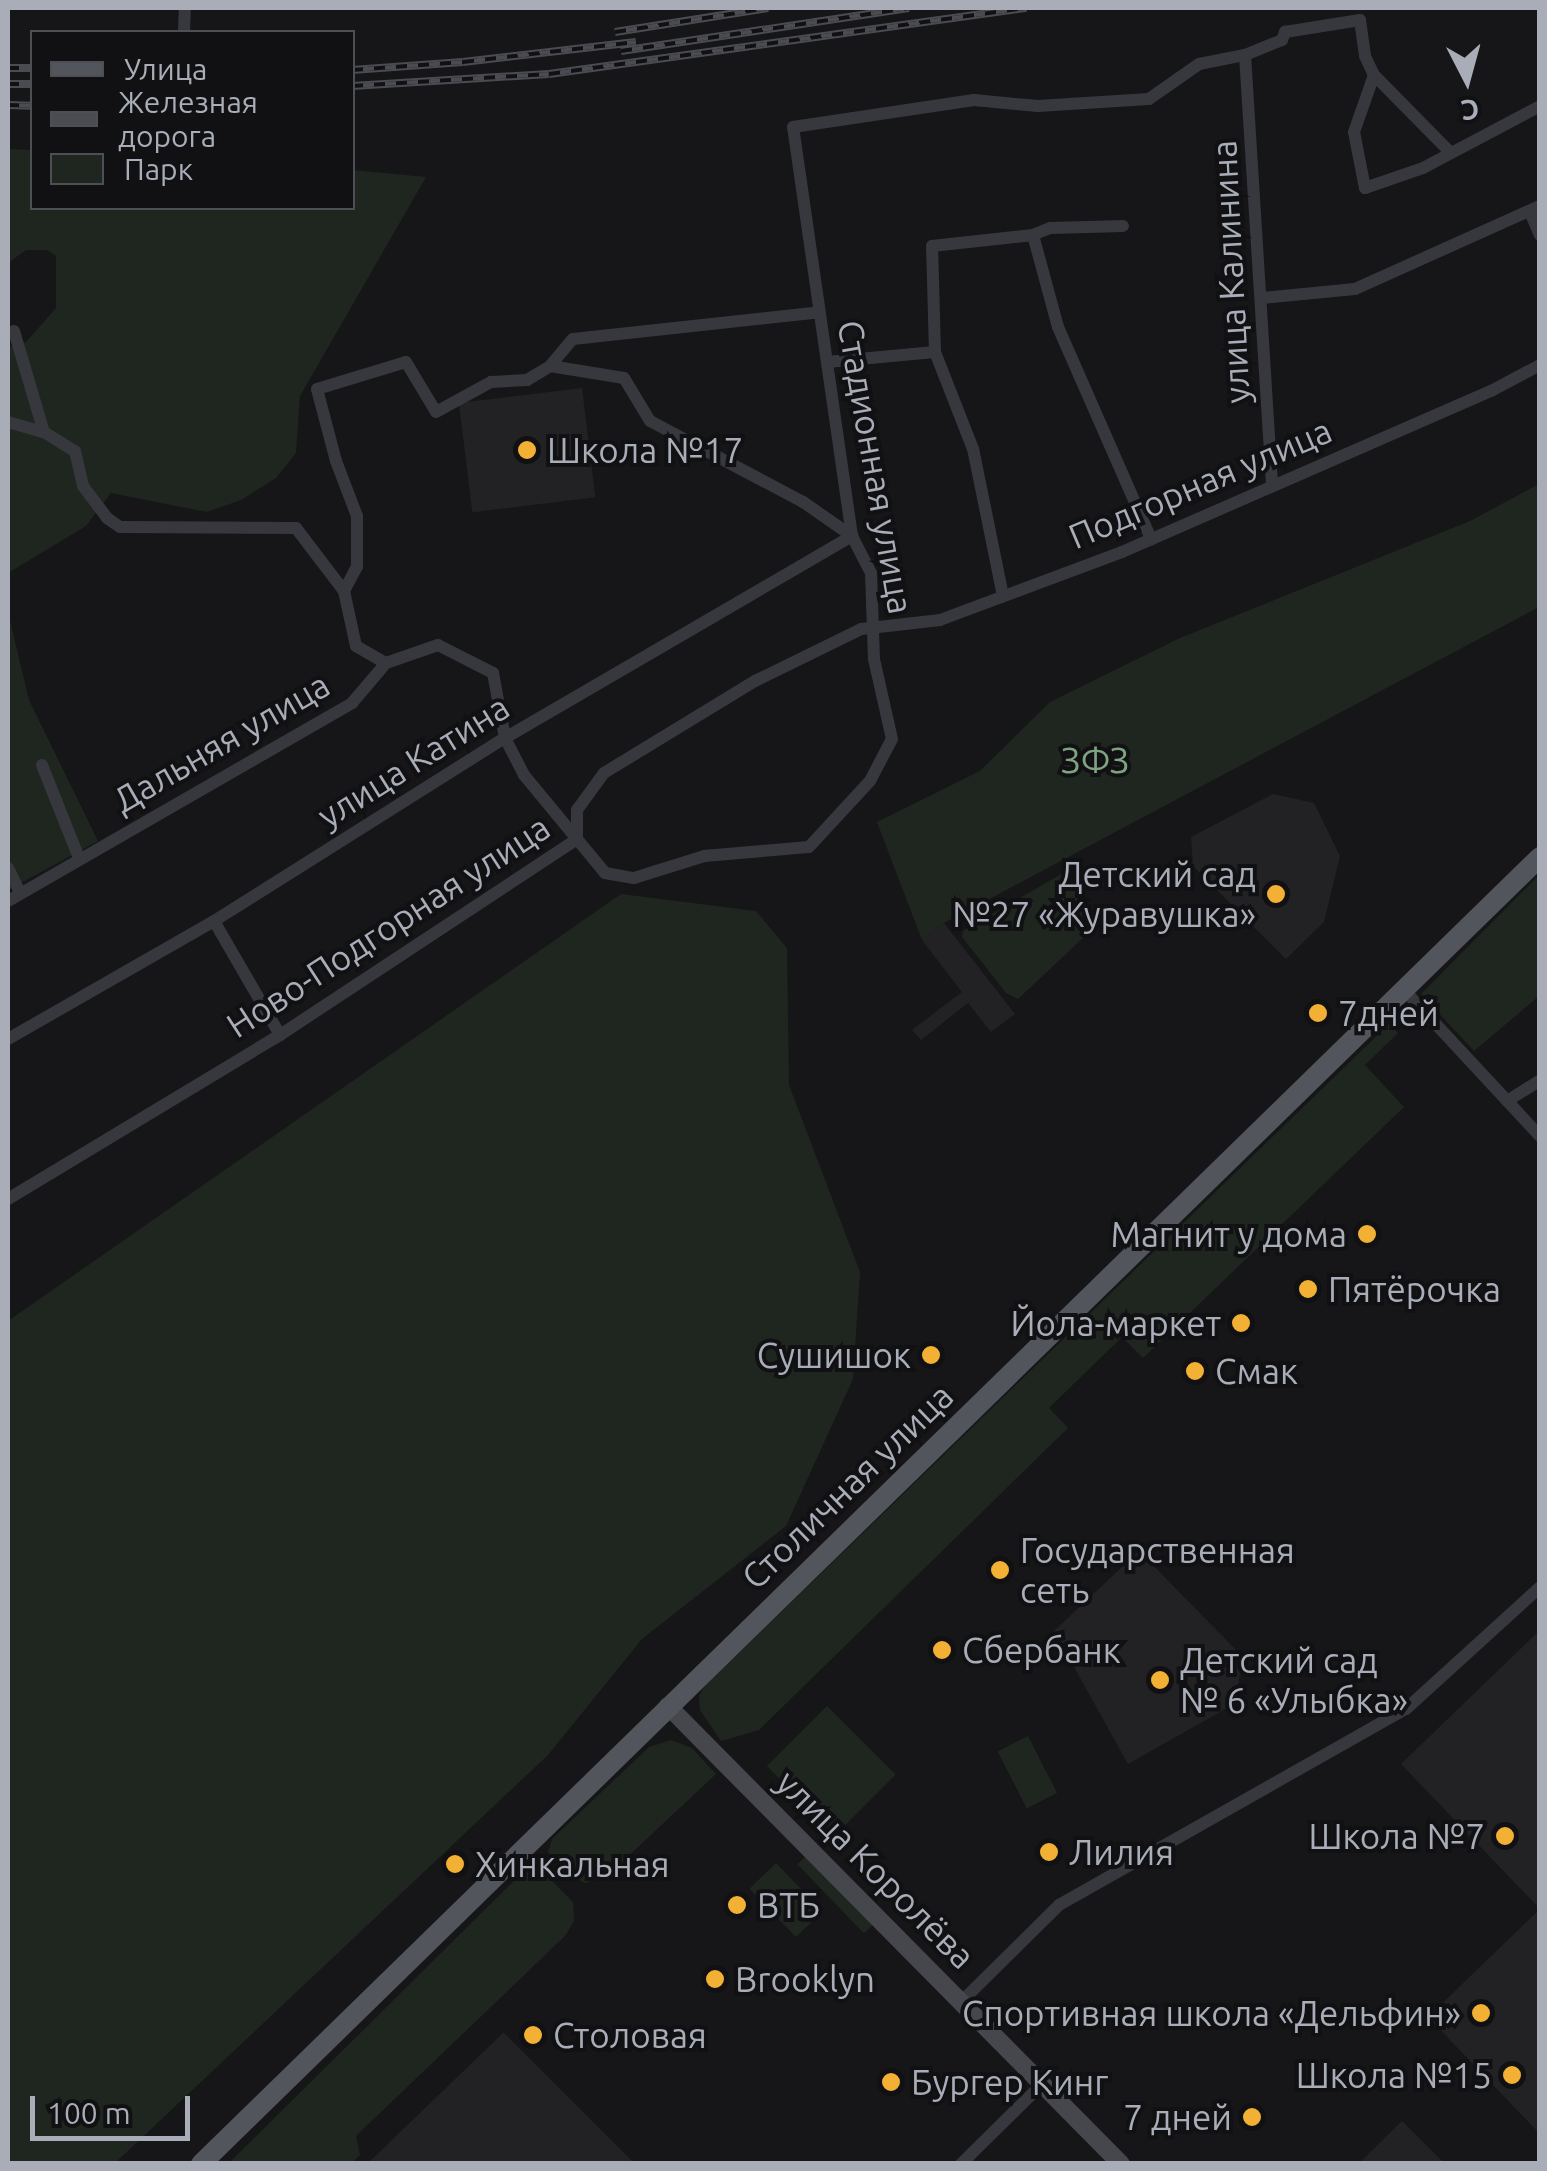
<!DOCTYPE html>
<meta charset="utf-8">
<style>
body{margin:0}
#map{position:relative;width:1547px;height:2171px;overflow:hidden;background:#161618;font-family:Ubuntu,sans-serif}
div>[style]{position:absolute}
[style*='--x']{left:calc(var(--x)*1px);top:calc(var(--y)*1px);width:calc(var(--w)*1px);rotate:calc(var(--a)*1deg)}
.built>*{inset:0;background:#222225;transform-origin:0 0}
.green>*{inset:0;background:#1e261f;transform-origin:0 0}
.street>*{height:12px;margin:-6px;padding:0 6px;transform-origin:6px;border-radius:6px;background:#37383d}
.secondary>*{height:18px;margin:-9px;padding:0 9px;transform-origin:9px;border-radius:9px;background:#45474d}
.primary>*{height:20px;margin:-10px;padding:0 10px;transform-origin:10px;border-radius:10px;background:#53555c}
.rail>*{height:8px;margin-top:-4px;transform-origin:0;background:repeating-linear-gradient(90deg,#111113 0 11px,#4a4c52 0 22px);box-sizing:border-box;border-block:2px solid #4a4c52}
.dots>*{width:28px;height:28px;translate:-50% -50%;box-sizing:border-box;border:5px solid #111113;border-radius:50%}
span{translate:-50% -50%;white-space:nowrap;text-align:center;line-height:1.15;-webkit-text-stroke:8px #111113;paint-order:stroke}
.street-label{font-size:35px;color:#a8adb8}
.poi-label{font-size:35px;color:#a8adb8}
.left{translate:0 -50%;text-align:left}
.right{translate:-100% -50%;text-align:right}
.park-label{font-size:35px;color:#7fa381}
.frame{position:absolute;inset:0;border:10px solid #a8adb8;pointer-events:none}
.legend{position:absolute;left:30px;top:30px;width:325px;height:180px;box-sizing:border-box;background:#111113;border:2px solid #4d4f55;margin:0;padding:12px 18px;list-style:none;font-size:30px;color:#a8adb8}
.legend li{display:flex;align-items:center;gap:20px;height:50px}
.legend b{width:50px;border:2px solid #4d4f55}
.north{position:absolute;left:1417px;top:30px;width:100px;height:100px;-webkit-text-stroke:8px #111113;paint-order:stroke;rotate:174deg;font-size:28px;font-weight:700;line-height:40px;text-align:center;color:#a8adb8}
.north::after{content:'';display:block;margin:auto;width:35px;height:45px;background:#a8adb8;clip-path:polygon(50% 0,100% 100%,50% 72%,0 100%)}
.scale{position:absolute;left:30px;top:2096px;width:160px;height:45px;box-sizing:border-box;border:5px solid #a8adb8;border-top:0;padding-left:12px;font-size:30px;line-height:35px;white-space:nowrap;color:#a8adb8;-webkit-text-stroke:8px #111113;paint-order:stroke}
</style>
<div id="map">
<div class="built">
<i style="left:582px;top:388px;width:110px;height:124px;rotate:83deg"></i>
<i style="clip-path:polygon(1273px 794px,1314px 803px,1340px 856px,1324px 922px,1286px 959px,1193px 866px,1191px 837px)"></i>
<i style="clip-path:polygon(944px 923px,1015px 1014px,991px 1032px,968px 1003px,921px 1040px,912px 1030px,962px 992px,922px 940px)"></i>
<i style="clip-path:polygon(1139px 1551px,1242px 1656px,1236px 1703px,1128px 1764px,1054px 1631px)"></i>
<i style="clip-path:polygon(1539px 1631px,1539px 1908px,1401px 1764px)"></i>
<i style="clip-path:polygon(1539px 1910px,1539px 2133px,1428px 2017px)"></i>
<i style="clip-path:polygon(503px 2032px,634px 2163px,368px 2163px,503px 2033px)"></i>
<i style="clip-path:polygon(1402px 2121px,1444px 2163px,1359px 2163px)"></i>
</div>
<div class="green">
<i style="clip-path:polygon(8px 149px,32px 150px,32px 208px,352px 208px,353px 170px,426px 177px,300px 396px,296px 453px,276px 478px,241px 500px,207px 512px,111px 493px,86px 526px,8px 573px,8px 347px,26px 342px,56px 308px,56px 256px,47px 250px,26px 250px,8px 263px)"></i>
<i style="clip-path:polygon(1539px 484px,1539px 607px,944px 923px,922px 940px,877px 822px,980px 771px,1050px 702px,1180px 638px,1470px 521px)"></i>
<i style="clip-path:polygon(8px 612px,29px 700px,98px 841px,8px 890px)"></i>
<i style="clip-path:polygon(1063px 873px,1100px 922px,1018px 999px,1006px 993px,962px 937px,963px 931px)"></i>
<i style="clip-path:polygon(1539px 875px,1539px 996px,1474px 1051px,1421px 994px)"></i>
<i style="clip-path:polygon(621px 894px,756px 911px,787px 948px,789px 1085px,860px 1272px,853px 1379px,786px 1526px,642px 1639px,548px 1755px,115px 2163px,8px 2163px,8px 1321px)"></i>
<i style="clip-path:polygon(1389px 1024px,1398px 1033px,1365px 1065px,1404px 1107px,1143px 1358px,1122px 1337px,1049px 1408px,1068px 1428px,759px 1730px,721px 1741px,700px 1710px,699px 1696px,704px 1687px)"></i>
<i style="left:827px;top:1706px;width:97px;height:85px;rotate:45deg"></i>
<i style="left:1028px;top:1736px;width:64px;height:34px;rotate:63deg"></i>
<i style="clip-path:polygon(671px 1740px,692px 1748px,716px 1774px,606px 1877px,585px 1883px,564px 1872px,548px 1852px,552px 1839px,649px 1747px)"></i>
<i style="left:806px;top:1856px;width:96px;height:12px;rotate:46deg"></i>
<i style="left:776px;top:1863px;width:67px;height:37px;rotate:46deg"></i>
<i style="clip-path:polygon(528px 1867px,542px 1871px,573px 1902px,574px 1921px,565px 1936px,356px 2136px,360px 2155px,352px 2163px,229px 2163px)"></i>
</div>
<div class="street">
<i style="--x:184;--y:32;--w:24;--a:-88"></i>
<i style="--x:1245;--y:55;--w:432;--a:86.4"></i>
<i style="--x:1374;--y:75;--w:60;--a:109.3"></i>
<i style="--x:1354;--y:132;--w:57;--a:78.9"></i>
<i style="--x:1365;--y:188;--w:61;--a:-19"></i>
<i style="--x:1423;--y:168;--w:132;--a:-27.9"></i>
<i style="--x:1530;--y:212;--w:25;--a:67"></i>
<i style="--x:1123;--y:226;--w:73;--a:178.4"></i>
<i style="--x:1050;--y:228;--w:18;--a:158"></i>
<i style="--x:1033;--y:235;--w:95;--a:74.8"></i>
<i style="--x:1058;--y:327;--w:232;--a:66.3"></i>
<i style="--x:1262;--y:298;--w:93;--a:-5.5"></i>
<i style="--x:1355;--y:289;--w:203;--a:-24.2"></i>
<i style="--x:14;--y:331;--w:105;--a:73.5"></i>
<i style="--x:44;--y:432;--w:36;--a:32"></i>
<i style="--x:75;--y:451;--w:36;--a:77"></i>
<i style="--x:83;--y:486;--w:40;--a:53"></i>
<i style="--x:107;--y:518;--w:16;--a:35"></i>
<i style="--x:120;--y:527;--w:176;--a:0.3"></i>
<i style="--x:296;--y:528;--w:79;--a:52.7"></i>
<i style="--x:344;--y:591;--w:27;--a:-62"></i>
<i style="--x:357;--y:567;--w:51;--a:-90"></i>
<i style="--x:357;--y:516;--w:59;--a:-110.9"></i>
<i style="--x:336;--y:461;--w:74;--a:-104.8"></i>
<i style="--x:317;--y:389;--w:93;--a:-16.9"></i>
<i style="--x:406;--y:362;--w:58;--a:59"></i>
<i style="--x:436;--y:412;--w:63;--a:-28.6"></i>
<i style="--x:491;--y:382;--w:36;--a:-3"></i>
<i style="--x:527;--y:380;--w:27;--a:-31"></i>
<i style="--x:550;--y:366;--w:35;--a:-50"></i>
<i style="--x:573;--y:339;--w:248;--a:-6.2"></i>
<i style="--x:827;--y:362;--w:108;--a:-5.3"></i>
<i style="--x:8;--y:422;--w:37;--a:16"></i>
<i style="--x:344;--y:591;--w:56;--a:77.7"></i>
<i style="--x:356;--y:646;--w:34;--a:30"></i>
<i style="--x:1003;--y:596;--w:150;--a:-101.5"></i>
<i style="--x:973;--y:449;--w:104;--a:-111.4"></i>
<i style="--x:935;--y:352;--w:106;--a:-91.6"></i>
<i style="--x:932;--y:246;--w:102;--a:-6.2"></i>
<i style="--x:42;--y:765;--w:100;--a:68.3"></i>
<i style="--x:577;--y:839;--w:29;--a:-90"></i>
<i style="--x:577;--y:810;--w:46;--a:-53.9"></i>
<i style="--x:604;--y:773;--w:177;--a:-31.4"></i>
<i style="--x:755;--y:681;--w:118;--a:-26.1"></i>
<i style="--x:861;--y:629;--w:80;--a:-6.5"></i>
<i style="--x:940;--y:620;--w:194;--a:-20.5"></i>
<i style="--x:1122;--y:552;--w:403;--a:-23.6"></i>
<i style="--x:1491;--y:391;--w:55;--a:-28"></i>
<i style="--x:8;--y:868;--w:28;--a:64"></i>
<i style="--x:8;--y:901;--w:397;--a:-29.9"></i>
<i style="--x:352;--y:703;--w:52;--a:-49.6"></i>
<i style="--x:386;--y:663;--w:55;--a:-19.1"></i>
<i style="--x:438;--y:645;--w:62;--a:27"></i>
<i style="--x:493;--y:673;--w:66;--a:79.5"></i>
<i style="--x:505;--y:738;--w:42;--a:62.8"></i>
<i style="--x:524;--y:775;--w:127;--a:50.4"></i>
<i style="--x:605;--y:873;--w:29;--a:10"></i>
<i style="--x:634;--y:878;--w:73;--a:-17.4"></i>
<i style="--x:704;--y:856;--w:105;--a:-4.9"></i>
<i style="--x:809;--y:847;--w:90;--a:-47.3"></i>
<i style="--x:870;--y:781;--w:47;--a:-62.4"></i>
<i style="--x:892;--y:739;--w:82;--a:-102.7"></i>
<i style="--x:874;--y:659;--w:86;--a:-92"></i>
<i style="--x:871;--y:573;--w:42;--a:-117.2"></i>
<i style="--x:852;--y:536;--w:413;--a:-98.2"></i>
<i style="--x:793;--y:127;--w:183;--a:-8.5"></i>
<i style="--x:974;--y:100;--w:64;--a:5.4"></i>
<i style="--x:1038;--y:106;--w:111;--a:-3.6"></i>
<i style="--x:1149;--y:99;--w:61;--a:-35"></i>
<i style="--x:1199;--y:64;--w:47;--a:-11.1"></i>
<i style="--x:1245;--y:55;--w:40;--a:-22"></i>
<i style="--x:1282;--y:40;--w:9;--a:-69"></i>
<i style="--x:1285;--y:32;--w:76;--a:-9.1"></i>
<i style="--x:1360;--y:20;--w:36;--a:82"></i>
<i style="--x:1365;--y:56;--w:21;--a:65"></i>
<i style="--x:1374;--y:75;--w:108;--a:45.4"></i>
<i style="--x:214;--y:921;--w:132;--a:59.9"></i>
<i style="--x:1406;--y:992;--w:197;--a:47.1"></i>
<i style="--x:8;--y:1039;--w:237;--a:-29.8"></i>
<i style="--x:214;--y:921;--w:344;--a:-32.2"></i>
<i style="--x:505;--y:738;--w:402;--a:-30.2"></i>
<i style="--x:852;--y:536;--w:60;--a:-145.2"></i>
<i style="--x:803;--y:502;--w:173;--a:-152.1"></i>
<i style="--x:650;--y:421;--w:50;--a:-121.2"></i>
<i style="--x:624;--y:378;--w:75;--a:-170.8"></i>
<i style="--x:1507;--y:1101;--w:39;--a:-32"></i>
<i style="--x:8;--y:1199;--w:318;--a:-31.1"></i>
<i style="--x:280;--y:1035;--w:356;--a:-33.4"></i>
<i style="--x:961;--y:2002;--w:138;--a:-44.7"></i>
<i style="--x:1059;--y:1905;--w:399;--a:-29.5"></i>
<i style="--x:1406;--y:1709;--w:181;--a:-42.3"></i>
<i style="--x:961;--y:2164;--w:114;--a:-44.6"></i>
</div>
<div class="secondary">
<i style="--x:668;--y:1706;--w:644;--a:45.31"></i>
</div>
<div class="primary">
<i style="--x:201;--y:2164;--w:1871;--a:-44.31"></i>
</div>
<div class="rail">
<i style="--x:615;--y:32;--w:155;--a:-8.9"></i>
<i style="--x:621;--y:51;--w:291;--a:-8.5"></i>
<i style="--x:8;--y:68;--w:24;--a:0"></i>
<i style="--x:352;--y:70;--w:111;--a:-4.1"></i>
<i style="--x:463;--y:62;--w:174;--a:-6.6"></i>
<i style="--x:8;--y:84;--w:24;--a:0"></i>
<i style="--x:352;--y:86;--w:197;--a:-3.5"></i>
<i style="--x:549;--y:74;--w:482;--a:-7.9"></i>
<i style="--x:8;--y:105;--w:24;--a:2"></i>
</div>
<div class="dots">
<i style="left:527px;top:450px;background:#f2b134"></i>
<i style="left:1276px;top:894px;background:#f2b134"></i>
<i style="left:1318px;top:1013px;background:#f2b134"></i>
<i style="left:1367px;top:1234px;background:#f2b134"></i>
<i style="left:1308px;top:1289px;background:#f2b134"></i>
<i style="left:1241px;top:1323px;background:#f2b134"></i>
<i style="left:931px;top:1355px;background:#f2b134"></i>
<i style="left:1195px;top:1371px;background:#f2b134"></i>
<i style="left:1000px;top:1570px;background:#f2b134"></i>
<i style="left:942px;top:1650px;background:#f2b134"></i>
<i style="left:1160px;top:1680px;background:#f2b134"></i>
<i style="left:1505px;top:1836px;background:#f2b134"></i>
<i style="left:1049px;top:1852px;background:#f2b134"></i>
<i style="left:455px;top:1864px;background:#f2b134"></i>
<i style="left:737px;top:1905px;background:#f2b134"></i>
<i style="left:715px;top:1979px;background:#f2b134"></i>
<i style="left:1481px;top:2013px;background:#f2b134"></i>
<i style="left:533px;top:2035px;background:#f2b134"></i>
<i style="left:1512px;top:2075px;background:#f2b134"></i>
<i style="left:891px;top:2082px;background:#f2b134"></i>
<i style="left:1252px;top:2117px;background:#f2b134"></i>
</div>
<div class="street-label">
<span style="left:1230px;top:272px;rotate:-93deg">улица Калинина</span>
<span style="left:876px;top:467px;rotate:80deg">Стадионная улица</span>
<span style="left:1200px;top:483px;rotate:-23deg">Подгорная улица</span>
<span style="left:221px;top:742px;rotate:-30deg">Дальняя улица</span>
<span style="left:413px;top:761px;rotate:-32deg">улица Катина</span>
<span style="left:388px;top:926px;rotate:-33deg">Ново-Подгорная улица</span>
<span style="left:847px;top:1486px;rotate:-44deg">Столичная улица</span>
<span style="left:876px;top:1869px;rotate:45deg">улица Королёва</span>
</div>
<div class="poi-label">
<span class="left" style="left:547px;top:450px">Школа №17</span>
<span class="right" style="left:1256px;top:894px">Детский сад<br>№27 «Журавушка»</span>
<span class="left" style="left:1338px;top:1013px">7дней</span>
<span class="right" style="left:1347px;top:1234px">Магнит у дома</span>
<span class="left" style="left:1328px;top:1289px">Пятёрочка</span>
<span class="right" style="left:1221px;top:1323px">Йола-маркет</span>
<span class="right" style="left:911px;top:1355px">Сушишок</span>
<span class="left" style="left:1215px;top:1371px">Смак</span>
<span class="left" style="left:1020px;top:1570px">Государственная<br>сеть</span>
<span class="left" style="left:962px;top:1650px">Сбербанк</span>
<span class="left" style="left:1180px;top:1680px">Детский сад<br>№ 6 «Улыбка»</span>
<span class="right" style="left:1485px;top:1836px">Школа №7</span>
<span class="left" style="left:1069px;top:1852px">Лилия</span>
<span class="left" style="left:475px;top:1864px">Хинкальная</span>
<span class="left" style="left:757px;top:1905px">ВТБ</span>
<span class="left" style="left:735px;top:1979px">Brooklyn</span>
<span class="right" style="left:1461px;top:2013px">Спортивная школа «Дельфин»</span>
<span class="left" style="left:553px;top:2035px">Столовая</span>
<span class="right" style="left:1492px;top:2075px">Школа №15</span>
<span class="left" style="left:911px;top:2082px">Бургер Кинг</span>
<span class="right" style="left:1232px;top:2117px">7 дней</span>
</div>
<div class="park-label">
<span style="left:1095px;top:760px">ЗФЗ</span>
</div>
<div class="frame"></div>
<ul class="legend">
<li><b style="height:12px;background:#53555c"></b>Улица</li>
<li><b style="height:12px;background:#4a4c52"></b>Железная дорога</li>
<li><b style="height:28px;background:#1e261f"></b>Парк</li>
</ul>
<div class="north">С</div>
<div class="scale">100 m</div>
</div>
